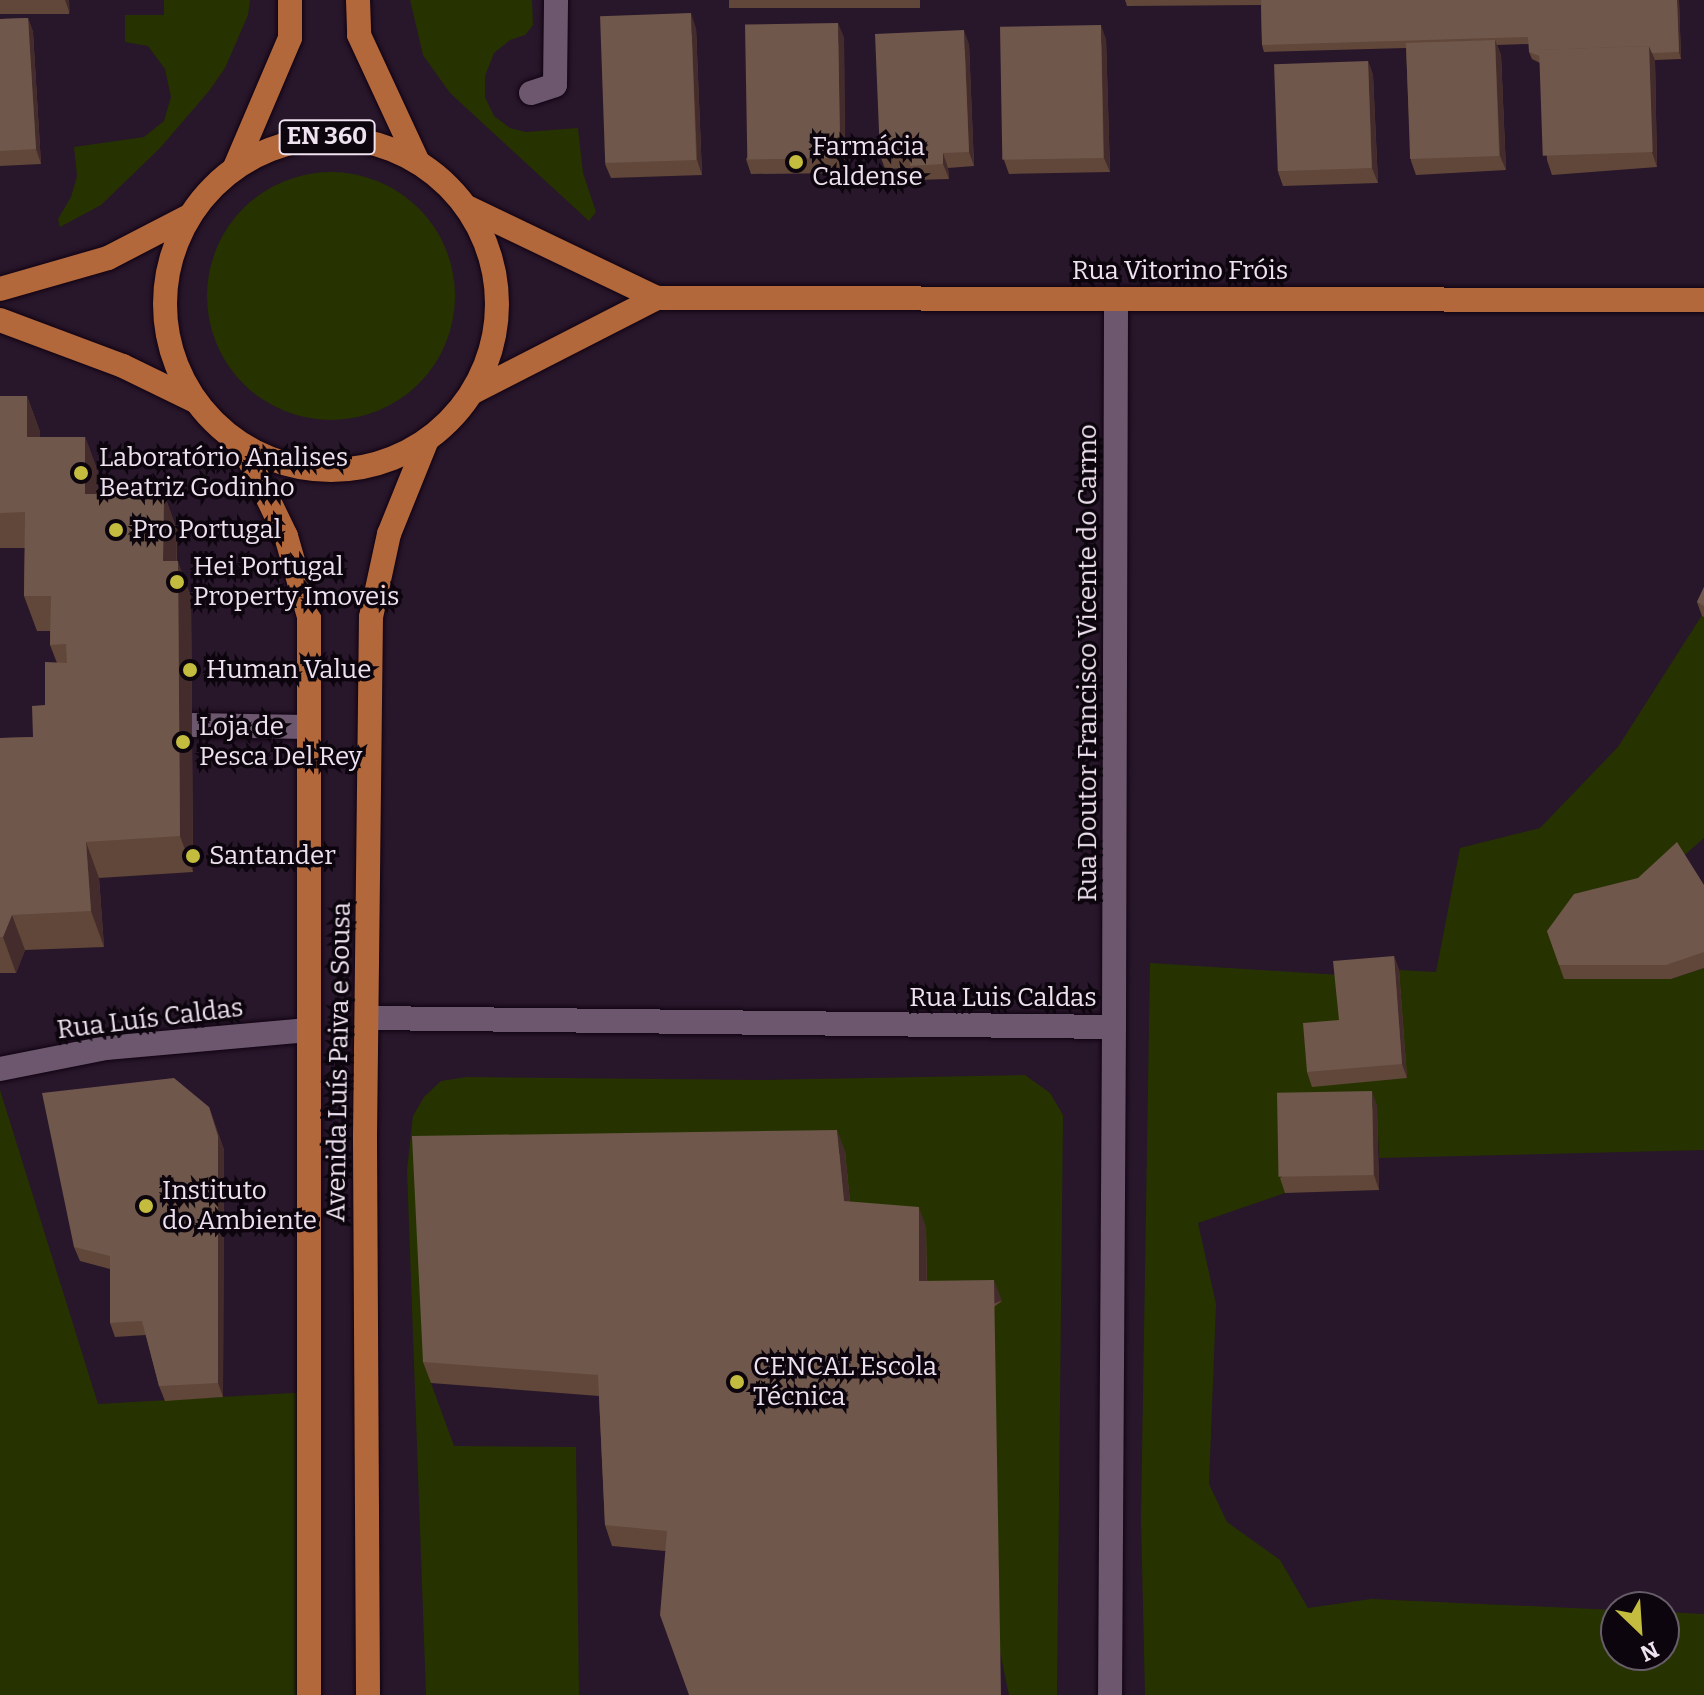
<!DOCTYPE html>
<meta charset="utf-8">
<style>
body{margin:0}
#map{position:relative;width:1704px;height:1695px;overflow:hidden;background:#28162a;font-family:Bitter,serif}
div>[style]{position:absolute}
[style*='--x']{left:calc(var(--x)*1px);top:calc(var(--y)*1px);width:calc(var(--w)*1px);rotate:calc(var(--a)*1deg)}
.green>*{inset:0;background:#263300}
.round{border-radius:50%}
.roads{filter:drop-shadow(0 0 2px #100312) drop-shadow(0 0 2px #100312)}
.minor>*{height:24px;margin:-12px;padding:0 12px;transform-origin:12px;border-radius:12px;background:#6c576e}
.major>*{height:24px;margin:-12px;padding:0 12px;transform-origin:12px;border-radius:12px;background:#b3683c}
.major>.ring{margin:-12px;padding:0;box-sizing:content-box;background:none;border:24px solid #b3683c;border-radius:50%}
.wall>*{inset:0;background:#604739;transform-origin:0 0}
.shaded-wall>*{inset:0;background:#432c2b;transform-origin:0 0}
.building>*{inset:0;background:#6f574c;transform-origin:0 0}
.dots>*{width:22px;height:22px;translate:-50% -50%;box-sizing:border-box;border:4px solid #0c050d;border-radius:50%}
span{translate:-50% -50%;white-space:nowrap;text-align:center;line-height:1.15;-webkit-text-stroke:7px #0c050d;paint-order:stroke}
.shield-label span{padding:2px 6px;background:#0c050d;border:2px solid;border-radius:6px;-webkit-text-stroke-width:0}
.shield-label{font-size:24px;color:#efe2f0;font-weight:700}
.poi-label{font-size:26px;color:#efe2f0}
.left{translate:0 -50%;text-align:left}
.street-label{font-size:26px;color:#efe2f0}
.north{position:absolute;left:1600px;top:1591px;width:80px;height:80px;box-sizing:border-box;background:#0c050d;border:2px solid #675d68;border-radius:50%;rotate:155deg;font-size:22px;font-weight:700;line-height:32px;text-align:center;color:#efe2f0}
.north::after{content:'';display:block;margin:auto;width:28px;height:36px;background:#c4bc3e;clip-path:polygon(50% 0,100% 100%,50% 72%,0 100%)}
</style>
<div id="map">
<div class="green">
<i style="clip-path:polygon(164px 0,250px 0,248px 15px,225px 68px,209px 91px,160px 148px,101px 205px,60px 227px,58px 219px,71px 197px,77px 176px,74px 147px,144px 137px,164px 121px,171px 97px,165px 69px,148px 46px,125px 42px,125px 15px,164px 15px)"></i>
<i style="clip-path:polygon(410px 0,532px 0,533px 25px,525px 35px,510px 40px,494px 53px,485px 76px,485px 97px,494px 116px,510px 128px,526px 132px,578px 128px,583px 173px,596px 212px,589px 221px,450px 93px,423px 55px)"></i>
<i class="round" style="left:207px;top:172px;width:248px;height:248px"></i>
<i style="clip-path:polygon(1704px 612px,1704px 838px,1643px 892px,1671px 979px,1704px 968px,1704px 1150px,1379px 1158px,1377px 1105px,1285px 1193px,1198px 1223px,1216px 1304px,1209px 1484px,1227px 1522px,1280px 1560px,1308px 1608px,1371px 1599px,1616px 1610px,1616px 1655px,1664px 1655px,1664px 1612px,1704px 1614px,1704px 1695px,1145px 1695px,1141px 1518px,1150px 963px,1339px 975px,1399px 970px,1436px 972px,1460px 848px,1540px 828px,1618px 747px)"></i>
<i style="clip-path:polygon(1025px 1075px,1050px 1093px,1063px 1115px,1057px 1695px,1009px 1695px,927px 1301px,852px 1222px,844px 1151px,431px 1383px,454px 1446px,576px 1447px,579px 1695px,426px 1695px,407px 1170px,413px 1116px,424px 1097px,441px 1081px,467px 1077px,760px 1080px)"></i>
<i style="clip-path:polygon(0 1090px,98px 1404px,309px 1392px,309px 1695px,0 1695px)"></i>
</div>
<div class="roads">
<div class="minor">
<i style="--x:531;--y:93;--w:25;--a:-18"></i>
<i style="--x:555;--y:85;--w:85;--a:-89.3"></i>
<i style="--x:190;--y:725;--w:119;--a:1"></i>
<i style="--x:368;--y:1018;--w:746;--a:0.69"></i>
<i style="--x:1114;--y:1027;--w:668;--a:90.34"></i>
<i style="--x:1114;--y:1027;--w:728;--a:-89.84"></i>
<i style="--x:0;--y:1069;--w:108;--a:-11.2"></i>
<i style="--x:106;--y:1048;--w:203;--a:-5.1"></i>
</div>
<div class="major">
<i style="--x:358;--y:0;--w:35;--a:88"></i>
<i style="--x:359;--y:35;--w:140;--a:65.1"></i>
<i class="ring" style="left:165px;top:138px;width:308px;height:308px"></i>
<i style="--x:235;--y:167;--w:140;--a:-66.9"></i>
<i style="--x:290;--y:38;--w:38;--a:-90"></i>
<i style="--x:469;--y:208;--w:208;--a:25.6"></i>
<i style="--x:657;--y:298;--w:1047;--a:0.11"></i>
<i style="--x:0;--y:289;--w:112;--a:-16"></i>
<i style="--x:108;--y:258;--w:91;--a:-27.4"></i>
<i style="--x:0;--y:320;--w:131;--a:20.5"></i>
<i style="--x:123;--y:366;--w:80;--a:25.9"></i>
<i style="--x:473;--y:392;--w:207;--a:-27.1"></i>
<i style="--x:242;--y:445;--w:101;--a:64.2"></i>
<i style="--x:286;--y:536;--w:84;--a:74.1"></i>
<i style="--x:309;--y:617;--w:1078;--a:90"></i>
<i style="--x:368;--y:1695;--w:559;--a:-90.31"></i>
<i style="--x:365;--y:1136;--w:519;--a:-89.34"></i>
<i style="--x:371;--y:617;--w:85;--a:-77.8"></i>
<i style="--x:389;--y:534;--w:101;--a:-68"></i>
</div>
</div>
<div class="wall">
<i style="left:0;top:0;width:69px;height:14px"></i>
<i style="left:729px;top:0;width:191px;height:8px"></i>
<i style="clip-path:polygon(1125px 0,1679px 0,1681px 59px,1655px 60px,1657px 167px,1552px 175px,1547px 160px,1540px 63px,1532px 59px,1529px 52px,1529px 44px,1497px 45px,1501px 55px,1506px 170px,1416px 175px,1411px 161px,1406px 48px,1264px 52px,1262px 45px,1261px 5px,1127px 6px)"></i>
<i style="clip-path:polygon(28px 18px,33px 32px,41px 164px,0 166px,0 19px)"></i>
<i style="clip-path:polygon(696px 28px,702px 175px,611px 178px,605px 164px)"></i>
<i style="clip-path:polygon(844px 37px,845px 173px,751px 174px,746px 159px)"></i>
<i style="clip-path:polygon(1106px 39px,1110px 172px,1009px 174px,1004px 160px)"></i>
<i style="clip-path:polygon(969px 44px,974px 166px,948px 168px,949px 179px,915px 180px,911px 168px,885px 169px,880px 155px)"></i>
<i style="clip-path:polygon(1368px 61px,1373px 75px,1378px 183px,1283px 186px,1278px 172px)"></i>
<i style="clip-path:polygon(0 396px,27px 396px,40px 432px,40px 437px,85px 437px,98px 472px,98px 494px,164px 494px,177px 530px,177px 561px,191px 597px,193px 872px,99px 878px,104px 947px,25px 950px,16px 973px,0 973px,0 738px,33px 737px,45px 705px,57px 663px,50px 645px,50px 631px,37px 631px,24px 596px,25px 548px,0 548px)"></i>
<i style="clip-path:polygon(1704px 587px,1704px 617px,1702px 616px,1697px 602px)"></i>
<i style="clip-path:polygon(1704px 885px,1704px 968px,1671px 979px,1564px 979px,1547px 931px)"></i>
<i style="clip-path:polygon(1394px 956px,1399px 970px,1407px 1078px,1312px 1087px,1307px 1072px,1339px 1020px)"></i>
<i style="clip-path:polygon(1377px 1105px,1379px 1190px,1285px 1193px,1280px 1178px)"></i>
<i style="clip-path:polygon(209px 1107px,224px 1150px,223px 1397px,165px 1401px,159px 1386px,146px 1335px,115px 1337px,110px 1323px,110px 1269px,80px 1261px,74px 1247px)"></i>
<i style="clip-path:polygon(845px 1151px,850px 1202px,926px 1227px,927px 1281px,1002px 1301px,665px 1551px,612px 1546px,605px 1525px,599px 1396px,431px 1383px,423px 1362px)"></i>
</div>
<div class="shaded-wall">
<i style="clip-path:polygon(65px 0,69px 0,70px 14px)"></i>
<i style="clip-path:polygon(1677px 0,1679px 0,1681px 59px,1679px 52px)"></i>
<i style="clip-path:polygon(691px 13px,696px 28px,702px 175px,697px 160px)"></i>
<i style="clip-path:polygon(28px 18px,33px 32px,41px 164px,36px 149px)"></i>
<i style="clip-path:polygon(838px 23px,844px 37px,845px 173px,840px 158px)"></i>
<i style="clip-path:polygon(1101px 25px,1106px 39px,1110px 172px,1104px 158px)"></i>
<i style="clip-path:polygon(964px 30px,969px 44px,974px 166px,969px 152px)"></i>
<i style="clip-path:polygon(1495px 40px,1501px 55px,1506px 170px,1500px 156px)"></i>
<i style="clip-path:polygon(1649px 46px,1655px 60px,1657px 167px,1652px 152px)"></i>
<i style="clip-path:polygon(1368px 61px,1373px 75px,1378px 183px,1372px 168px)"></i>
<i style="clip-path:polygon(943px 153px,948px 168px,949px 179px,943px 164px)"></i>
<i style="clip-path:polygon(27px 396px,40px 432px,40px 473px,27px 437px)"></i>
<i style="clip-path:polygon(85px 437px,98px 472px,98px 530px,85px 494px)"></i>
<i style="clip-path:polygon(164px 494px,177px 530px,176px 597px,163px 561px)"></i>
<i style="clip-path:polygon(178px 561px,191px 597px,193px 872px,180px 836px)"></i>
<i style="clip-path:polygon(86px 842px,99px 878px,104px 947px,91px 911px)"></i>
<i style="clip-path:polygon(12px 915px,25px 950px,16px 973px,3px 937px)"></i>
<i style="clip-path:polygon(1394px 956px,1399px 970px,1407px 1078px,1402px 1064px)"></i>
<i style="clip-path:polygon(1372px 1091px,1377px 1105px,1379px 1190px,1374px 1175px)"></i>
<i style="clip-path:polygon(209px 1107px,224px 1150px,223px 1397px,218px 1383px)"></i>
<i style="clip-path:polygon(837px 1130px,845px 1151px,852px 1222px,844px 1201px)"></i>
<i style="clip-path:polygon(919px 1207px,926px 1227px,927px 1301px,919px 1281px)"></i>
<i style="left:994px;top:1280px;width:22px;height:415px;rotate:69deg"></i>
</div>
<div class="building">
<i style="clip-path:polygon(1261px 0,1677px 0,1679px 52px,1652px 53px,1649px 46px,1539px 50px,1540px 56px,1529px 52px,1528px 37px,1262px 45px)"></i>
<i style="left:691px;top:13px;width:147px;height:91px;rotate:88deg"></i>
<i style="clip-path:polygon(28px 18px,36px 149px,0 151px,0 19px)"></i>
<i style="left:838px;top:23px;width:135px;height:93px;rotate:89deg"></i>
<i style="left:1101px;top:25px;width:133px;height:101px;rotate:89deg"></i>
<i style="clip-path:polygon(964px 30px,969px 152px,943px 153px,943px 164px,910px 166px,910px 153px,880px 155px,875px 34px)"></i>
<i style="left:1495px;top:40px;width:116px;height:89px;rotate:88deg"></i>
<i style="left:1649px;top:46px;width:106px;height:110px;rotate:88deg"></i>
<i style="left:1368px;top:61px;width:107px;height:94px;rotate:88deg"></i>
<i style="clip-path:polygon(0 396px,27px 396px,27px 437px,85px 437px,85px 494px,164px 494px,163px 561px,178px 561px,180px 836px,86px 842px,91px 911px,12px 915px,3px 937px,0 937px,0 738px,33px 737px,32px 706px,45px 705px,45px 662px,67px 663px,66px 644px,50px 645px,51px 596px,24px 596px,25px 512px,0 513px)"></i>
<i style="clip-path:polygon(1704px 587px,1704px 606px,1697px 602px)"></i>
<i style="clip-path:polygon(1677px 842px,1704px 885px,1704px 952px,1666px 965px,1559px 965px,1547px 931px,1574px 894px,1638px 878px)"></i>
<i style="clip-path:polygon(1394px 956px,1402px 1064px,1307px 1072px,1303px 1023px,1339px 1020px,1333px 961px)"></i>
<i style="clip-path:polygon(174px 1078px,209px 1107px,218px 1136px,218px 1383px,159px 1386px,142px 1321px,110px 1323px,110px 1256px,74px 1247px,42px 1093px)"></i>
<i style="left:1372px;top:1091px;width:84px;height:95px;rotate:89deg"></i>
<i style="clip-path:polygon(837px 1130px,844px 1201px,919px 1207px,919px 1281px,994px 1280px,1001px 1695px,689px 1695px,660px 1615px,667px 1531px,605px 1525px,598px 1375px,423px 1362px,412px 1136px)"></i>
</div>
<div class="dots">
<i style="left:796px;top:162px;background:#c4bc3e"></i>
<i style="left:81px;top:473px;background:#c4bc3e"></i>
<i style="left:116px;top:530px;background:#c4bc3e"></i>
<i style="left:177px;top:582px;background:#c4bc3e"></i>
<i style="left:190px;top:670px;background:#c4bc3e"></i>
<i style="left:183px;top:742px;background:#c4bc3e"></i>
<i style="left:193px;top:856px;background:#c4bc3e"></i>
<i style="left:146px;top:1206px;background:#c4bc3e"></i>
<i style="left:737px;top:1382px;background:#c4bc3e"></i>
</div>
<div class="shield-label">
<span style="left:327px;top:137px">EN 360</span>
</div>
<div class="poi-label">
<span class="left" style="left:812px;top:162px">Farmácia<br>Caldense</span>
<span class="left" style="left:99px;top:473px">Laboratório Analises<br>Beatriz Godinho</span>
<span class="left" style="left:132px;top:530px">Pro Portugal</span>
<span class="left" style="left:193px;top:582px">Hei Portugal<br>Property Imoveis</span>
<span class="left" style="left:206px;top:670px">Human Value</span>
<span class="left" style="left:199px;top:742px">Loja de<br>Pesca Del Rey</span>
<span class="left" style="left:209px;top:856px">Santander</span>
<span class="left" style="left:162px;top:1206px">Instituto<br>do Ambiente</span>
<span class="left" style="left:753px;top:1382px">CENCAL Escola<br>Técnica</span>
</div>
<div class="street-label">
<span style="left:1180px;top:271px">Rua Vitorino Fróis</span>
<span style="left:1088px;top:663px;rotate:-90deg">Rua Doutor Francisco Vicente do Carmo</span>
<span style="left:1003px;top:998px">Rua Luis Caldas</span>
<span style="left:150px;top:1019px;rotate:-7deg">Rua Luís Caldas</span>
<span style="left:339px;top:1062px;rotate:-89deg">Avenida Luís Paiva e Sousa</span>
</div>
<div class="north">N</div>
</div>
